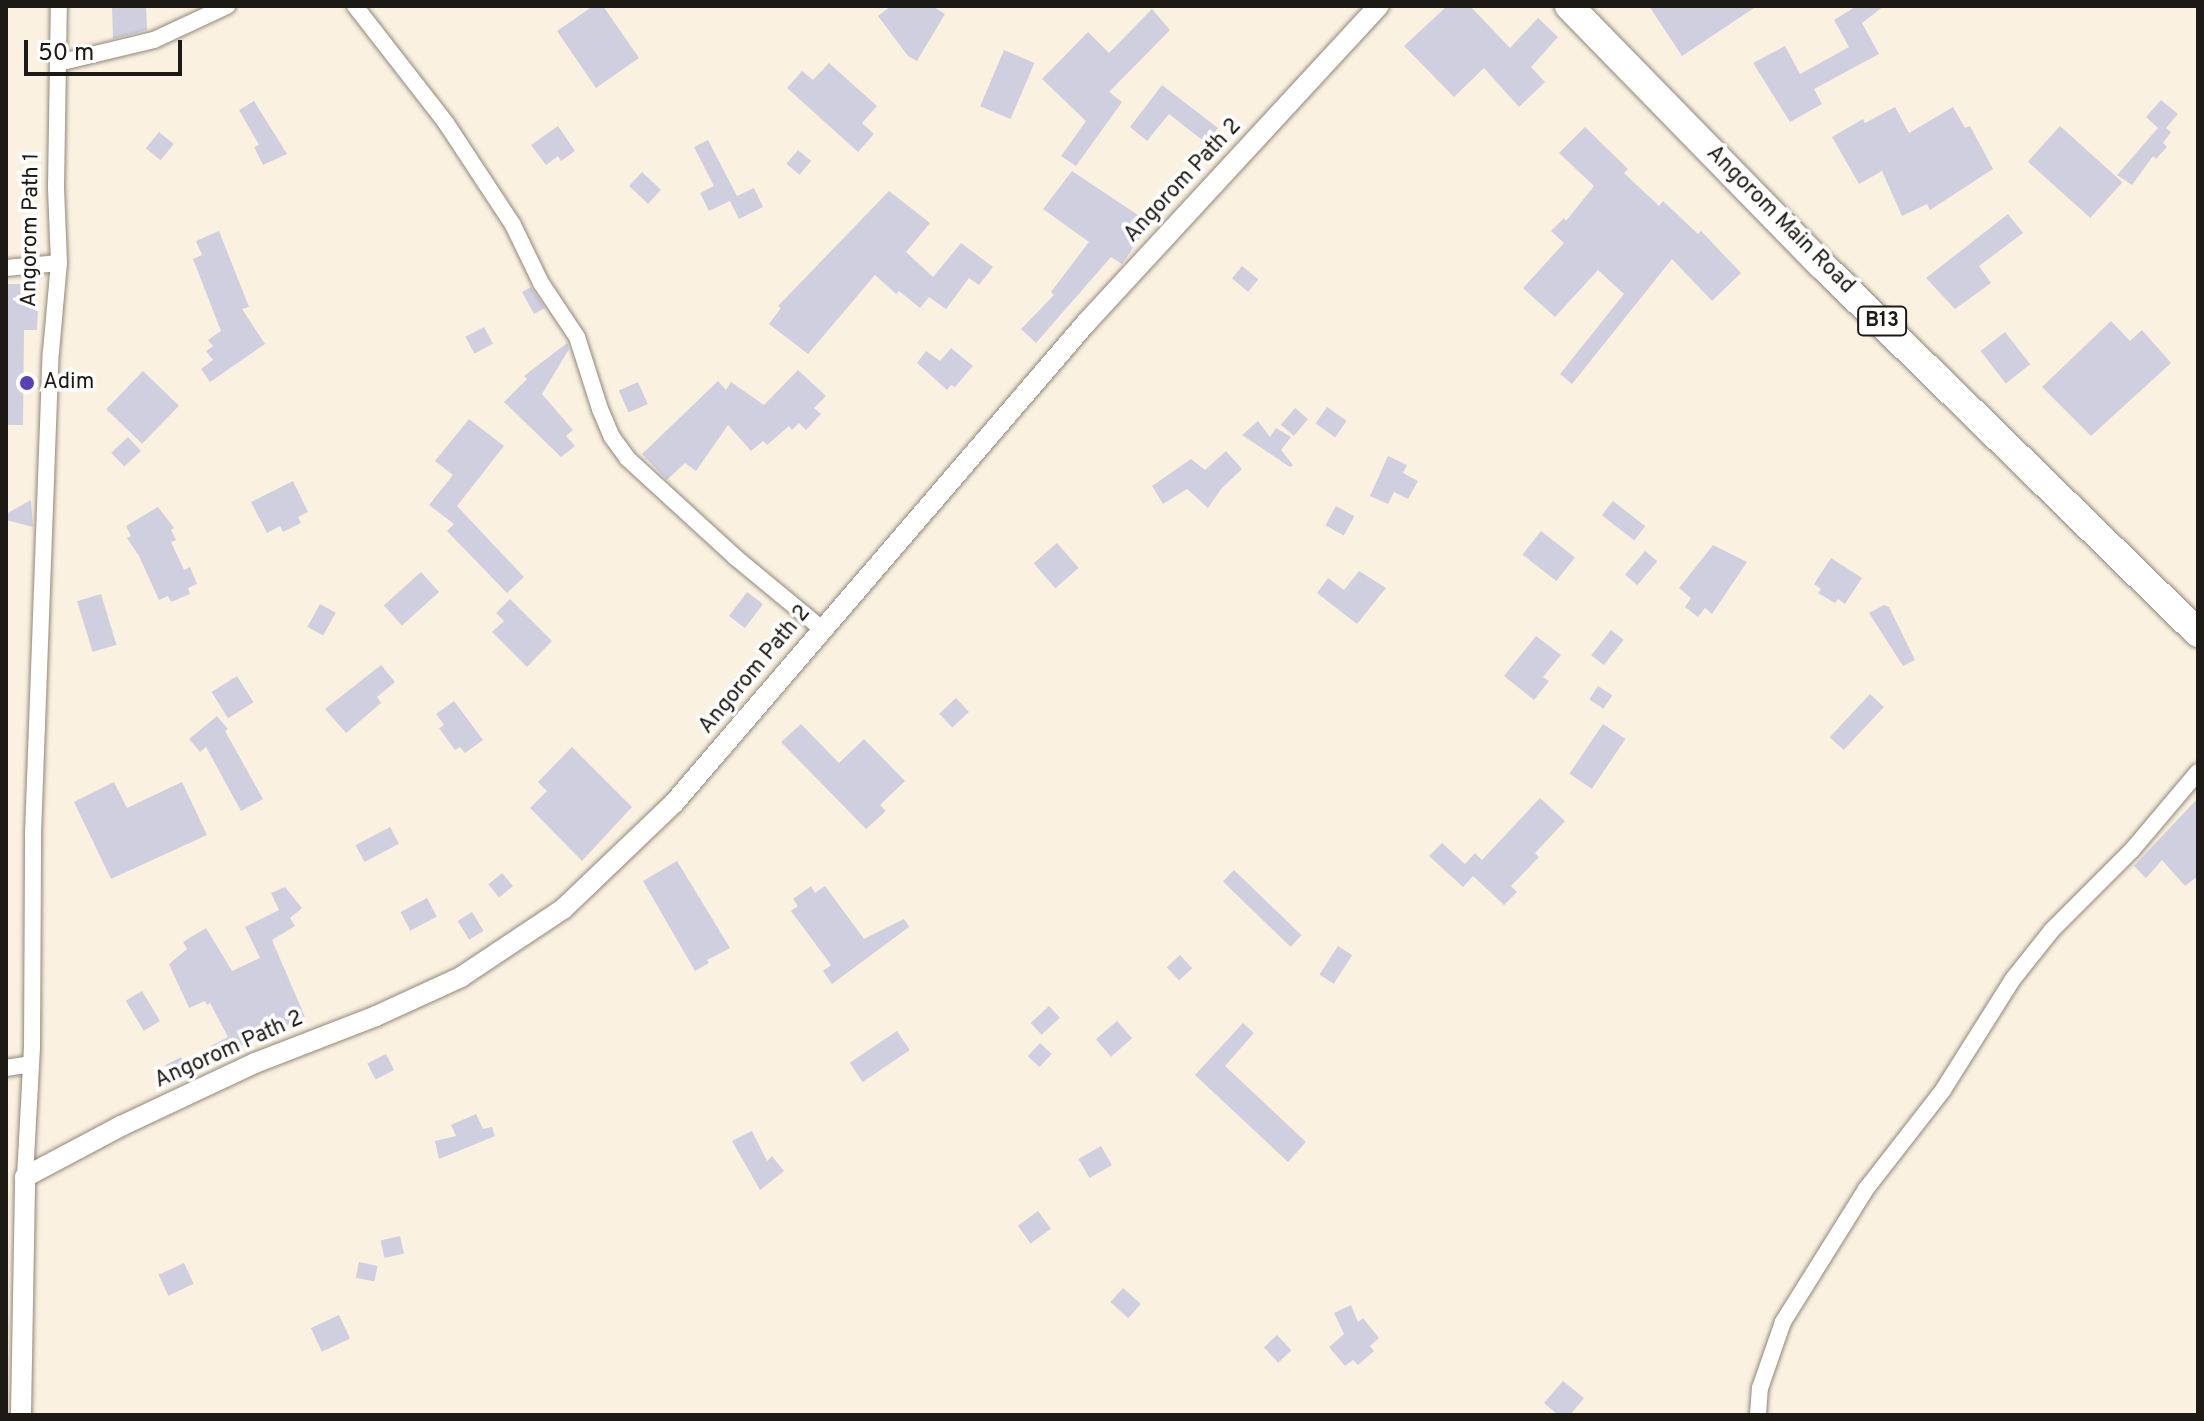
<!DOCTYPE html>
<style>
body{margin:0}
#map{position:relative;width:2204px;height:1421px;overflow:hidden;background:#fbf1e1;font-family:Overpass,sans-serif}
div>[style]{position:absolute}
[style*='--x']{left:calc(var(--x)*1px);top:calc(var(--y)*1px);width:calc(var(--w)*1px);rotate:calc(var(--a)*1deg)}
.building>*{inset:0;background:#cfcfe0;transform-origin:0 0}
.roads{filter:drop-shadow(0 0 2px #908778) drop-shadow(0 0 2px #908778)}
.minor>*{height:16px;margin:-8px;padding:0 8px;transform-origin:8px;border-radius:8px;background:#fff}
.tertiary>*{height:20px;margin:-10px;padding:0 10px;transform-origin:10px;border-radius:10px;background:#fff}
.trunk>*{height:28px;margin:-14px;padding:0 14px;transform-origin:14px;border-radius:14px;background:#fff}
.dots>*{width:22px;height:22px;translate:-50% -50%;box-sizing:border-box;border:4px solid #fff;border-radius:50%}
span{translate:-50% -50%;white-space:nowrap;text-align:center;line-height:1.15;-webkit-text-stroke:7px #fff;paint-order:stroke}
.shield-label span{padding:2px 6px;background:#fff;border:2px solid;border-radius:6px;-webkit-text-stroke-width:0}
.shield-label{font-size:20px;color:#1d1914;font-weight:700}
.street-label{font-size:22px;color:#1d1914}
.poi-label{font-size:22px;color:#1d1914}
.left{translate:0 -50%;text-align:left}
.frame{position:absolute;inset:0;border:8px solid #1d1914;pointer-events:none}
.scale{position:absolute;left:24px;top:40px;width:158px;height:36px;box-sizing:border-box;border:4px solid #1d1914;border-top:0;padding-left:10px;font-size:24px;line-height:28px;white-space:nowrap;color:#1d1914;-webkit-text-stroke:6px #fff;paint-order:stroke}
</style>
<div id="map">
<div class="building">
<i style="clip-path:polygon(112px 6px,146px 6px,147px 30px,113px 39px)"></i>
<i style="clip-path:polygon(593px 6px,603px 6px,639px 58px,596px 88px,557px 31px)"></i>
<i style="clip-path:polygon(891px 6px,932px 6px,945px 14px,917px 61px,908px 56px,878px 16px)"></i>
<i style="clip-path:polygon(1447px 6px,1470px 6px,1510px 48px,1538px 18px,1558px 37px,1531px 67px,1545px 82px,1519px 107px,1484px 68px,1454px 97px,1404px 46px)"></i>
<i style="clip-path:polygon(1649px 6px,1757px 6px,1682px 56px)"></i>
<i style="clip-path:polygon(1857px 6px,1884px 6px,1862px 23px,1879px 54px,1814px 89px,1822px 104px,1790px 122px,1753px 63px,1785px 46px,1800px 74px,1849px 47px,1834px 20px)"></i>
<i style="clip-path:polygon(1152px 9px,1170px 30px,1109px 92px,1122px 102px,1076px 166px,1061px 156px,1086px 121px,1042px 79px,1088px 32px,1109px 53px)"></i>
<i style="left:1004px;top:50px;width:33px;height:61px;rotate:23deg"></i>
<i style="clip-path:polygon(829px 63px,877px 106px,862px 123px,874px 134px,858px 152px,787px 88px,802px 71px,813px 80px)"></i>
<i style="clip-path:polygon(1162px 85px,1218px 128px,1206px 143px,1169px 114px,1147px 141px,1130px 127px)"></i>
<i style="clip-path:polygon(2161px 100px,2178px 114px,2166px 128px,2171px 132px,2163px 143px,2167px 147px,2156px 159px,2153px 156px,2132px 185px,2117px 175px,2158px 128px,2146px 117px)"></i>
<i style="clip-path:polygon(254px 101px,287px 154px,263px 165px,254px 147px,259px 145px,239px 110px)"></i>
<i style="clip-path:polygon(1895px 107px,1909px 133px,1953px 107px,1965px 128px,1970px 126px,1993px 169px,1930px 210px,1927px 204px,1902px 216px,1882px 171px,1859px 184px,1832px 137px,1863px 119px,1865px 123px)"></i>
<i style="clip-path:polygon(558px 126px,575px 151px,561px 161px,558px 156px,546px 165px,531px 145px)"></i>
<i style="left:2060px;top:126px;width:84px;height:48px;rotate:42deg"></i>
<i style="clip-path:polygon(1585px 127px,1628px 169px,1624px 173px,1659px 206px,1663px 201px,1698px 234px,1701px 231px,1741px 273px,1712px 301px,1672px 259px,1572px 384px,1560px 374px,1624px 294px,1598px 270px,1555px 317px,1523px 288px,1564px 243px,1551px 231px,1564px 218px,1566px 221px,1594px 186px,1559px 153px)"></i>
<i style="left:159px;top:132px;width:19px;height:21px;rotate:39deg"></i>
<i style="clip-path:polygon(708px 140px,737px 196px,754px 188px,763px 207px,739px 219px,730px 201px,709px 211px,700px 193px,714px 186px,694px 147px)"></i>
<i style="left:798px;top:150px;width:17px;height:18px;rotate:40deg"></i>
<i style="clip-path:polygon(1072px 171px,1150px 223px,1122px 264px,1111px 257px,1036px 343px,1021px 329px,1054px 295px,1051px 292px,1089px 242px,1043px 209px)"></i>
<i style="left:642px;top:172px;width:26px;height:19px;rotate:43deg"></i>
<i style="clip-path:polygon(889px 191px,930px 223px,906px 252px,933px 277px,961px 243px,993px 267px,979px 285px,969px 278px,946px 309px,929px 297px,920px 308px,899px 291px,896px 294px,875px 275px,808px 354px,769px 324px,781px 308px,778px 306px)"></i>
<i style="clip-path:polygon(2008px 214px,2023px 233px,1979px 266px,1991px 283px,1955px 309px,1926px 278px)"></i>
<i style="clip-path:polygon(219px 231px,249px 307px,242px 309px,265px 344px,210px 382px,201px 369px,213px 360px,206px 351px,213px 346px,208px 340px,221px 331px,193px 259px,202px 255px,196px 241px)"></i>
<i style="left:1242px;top:266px;width:21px;height:16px;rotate:39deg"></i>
<i style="clip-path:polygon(6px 284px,30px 284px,30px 308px,38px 308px,37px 330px,24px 330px,23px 425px,6px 425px)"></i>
<i style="clip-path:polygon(531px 287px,545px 308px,534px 314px,522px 292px)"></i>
<i style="clip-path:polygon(2111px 321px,2130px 341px,2142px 330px,2171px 363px,2091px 436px,2042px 387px)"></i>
<i style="left:484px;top:327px;width:19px;height:21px;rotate:62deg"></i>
<i style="left:2005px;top:332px;width:41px;height:31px;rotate:52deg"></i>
<i style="clip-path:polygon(567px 343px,569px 349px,542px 394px,573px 430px,566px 436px,575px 446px,561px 457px,504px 402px,527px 379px,524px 376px)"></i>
<i style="clip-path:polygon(951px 348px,973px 366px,955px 387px,951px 385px,947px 390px,917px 363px,926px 351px,940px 361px)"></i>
<i style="clip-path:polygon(798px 370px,826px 396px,814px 408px,821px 414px,806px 430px,799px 423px,792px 430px,789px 426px,767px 445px,763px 441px,751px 451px,728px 425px,696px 471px,685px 463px,667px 480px,642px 454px,718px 381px,726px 390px,731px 382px,764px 405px)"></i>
<i style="left:143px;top:371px;width:50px;height:53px;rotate:44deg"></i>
<i style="left:638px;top:382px;width:24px;height:21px;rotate:66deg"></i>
<i style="left:1327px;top:407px;width:24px;height:20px;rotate:35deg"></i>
<i style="left:1295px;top:408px;width:17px;height:22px;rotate:40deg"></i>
<i style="clip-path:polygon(469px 419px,504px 446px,457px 506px,524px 577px,507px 593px,447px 531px,454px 524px,429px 505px,453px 475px,435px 461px)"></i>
<i style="clip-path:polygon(1258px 421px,1270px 437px,1276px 428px,1291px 437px,1281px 450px,1293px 465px,1290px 467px,1242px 435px)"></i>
<i style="left:128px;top:437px;width:19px;height:23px;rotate:47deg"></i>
<i style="clip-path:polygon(1226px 451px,1242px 469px,1221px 489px,1208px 508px,1187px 489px,1163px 504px,1152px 486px,1191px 459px,1205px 470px)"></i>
<i style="clip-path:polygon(1388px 456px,1407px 465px,1403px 473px,1418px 481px,1408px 499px,1394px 492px,1388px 504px,1370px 496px)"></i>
<i style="clip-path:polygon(293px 481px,308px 512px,298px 517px,301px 523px,283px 532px,280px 526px,267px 533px,251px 502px)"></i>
<i style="clip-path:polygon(31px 500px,33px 527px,6px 520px,6px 514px)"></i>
<i style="left:1613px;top:501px;width:41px;height:18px;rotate:38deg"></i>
<i style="left:1336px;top:506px;width:21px;height:22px;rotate:29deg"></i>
<i style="clip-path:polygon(158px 507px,174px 528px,171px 530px,176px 540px,171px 542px,184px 570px,190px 567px,197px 584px,188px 588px,190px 594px,171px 602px,168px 596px,159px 600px,139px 556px,127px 538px,131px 536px,126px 526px)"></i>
<i style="left:1541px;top:531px;width:43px;height:30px;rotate:38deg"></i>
<i style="left:1057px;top:543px;width:33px;height:31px;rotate:49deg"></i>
<i style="clip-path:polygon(1713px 545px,1747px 562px,1712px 614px,1705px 608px,1698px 617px,1685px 607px,1691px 598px,1679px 588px)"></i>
<i style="left:1645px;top:551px;width:16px;height:31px;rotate:40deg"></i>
<i style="clip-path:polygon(1831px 558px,1862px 578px,1845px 604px,1838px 599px,1835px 603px,1818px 593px,1821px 589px,1814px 584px)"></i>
<i style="clip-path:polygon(1359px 571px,1386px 588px,1357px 624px,1317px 593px,1328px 578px,1344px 590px)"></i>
<i style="left:421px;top:572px;width:27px;height:50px;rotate:48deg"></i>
<i style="left:747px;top:592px;width:20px;height:30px;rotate:37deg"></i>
<i style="left:101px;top:594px;width:53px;height:25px;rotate:73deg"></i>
<i style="clip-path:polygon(510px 599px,552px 641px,527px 667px,492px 632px,504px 621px,496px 613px)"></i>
<i style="left:320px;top:604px;width:18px;height:26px;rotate:29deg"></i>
<i style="clip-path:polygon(1884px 605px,1889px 607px,1915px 660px,1903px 666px,1869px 613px)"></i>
<i style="left:1611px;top:630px;width:16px;height:32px;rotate:38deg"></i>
<i style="clip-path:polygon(1536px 636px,1561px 655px,1543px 677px,1549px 681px,1534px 700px,1504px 676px)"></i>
<i style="clip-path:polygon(381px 665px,395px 682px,377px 697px,381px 703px,346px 733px,325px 709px)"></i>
<i style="left:237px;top:676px;width:31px;height:30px;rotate:58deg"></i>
<i style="left:1598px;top:686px;width:17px;height:16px;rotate:33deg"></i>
<i style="left:1870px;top:694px;width:19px;height:59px;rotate:43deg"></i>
<i style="left:956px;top:698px;width:19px;height:23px;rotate:47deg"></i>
<i style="clip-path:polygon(454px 701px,483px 740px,465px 753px,460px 747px,455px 750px,439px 728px,444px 725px,436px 714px)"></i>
<i style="clip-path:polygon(217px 716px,228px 729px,225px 731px,263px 799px,241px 811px,206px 747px,200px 752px,189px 739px)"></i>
<i style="clip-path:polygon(801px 724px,839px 763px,864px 739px,905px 781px,880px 805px,886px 811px,866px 829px,781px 742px)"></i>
<i style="left:1603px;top:724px;width:27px;height:60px;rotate:34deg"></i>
<i style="clip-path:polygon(572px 747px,632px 807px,582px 861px,530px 808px,547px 791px,538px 782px)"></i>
<i style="clip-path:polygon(114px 782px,127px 808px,182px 782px,207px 835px,111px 879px,74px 802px)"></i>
<i style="clip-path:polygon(1540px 798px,1565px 821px,1535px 853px,1539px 857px,1511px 886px,1517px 892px,1504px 905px,1473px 876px,1463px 887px,1429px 856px,1442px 843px,1465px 864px,1475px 853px,1482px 860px)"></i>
<i style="clip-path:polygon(2198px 798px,2198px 876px,2185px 886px,2162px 860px,2146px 878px,2134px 866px)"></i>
<i style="left:390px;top:827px;width:19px;height:39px;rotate:62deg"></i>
<i style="clip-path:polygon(677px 861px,730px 948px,707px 960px,709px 963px,695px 971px,643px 881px)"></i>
<i style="left:1234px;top:870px;width:94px;height:16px;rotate:44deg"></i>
<i style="left:502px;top:873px;width:17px;height:18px;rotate:50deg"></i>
<i style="clip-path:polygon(811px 886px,815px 893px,825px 886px,864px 939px,904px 919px,909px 927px,832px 984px,823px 971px,831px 965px,791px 911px,798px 906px,793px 899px)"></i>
<i style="clip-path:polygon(285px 887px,302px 908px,290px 918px,295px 926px,272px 940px,305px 1017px,236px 1048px,238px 1053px,219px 1062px,211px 1046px,228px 1037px,210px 1003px,207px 1005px,205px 1001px,189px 1008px,169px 964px,187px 949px,183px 942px,206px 928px,232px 971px,260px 958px,245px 927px,279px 910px,271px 893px)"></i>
<i style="left:427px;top:898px;width:21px;height:30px;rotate:62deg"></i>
<i style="left:472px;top:912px;width:22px;height:17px;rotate:58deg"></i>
<i style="left:1338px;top:946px;width:17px;height:34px;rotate:33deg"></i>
<i style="left:1180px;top:955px;width:18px;height:18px;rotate:47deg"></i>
<i style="left:142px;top:991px;width:35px;height:19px;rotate:59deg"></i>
<i style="left:1049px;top:1006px;width:16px;height:25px;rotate:47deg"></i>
<i style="left:1117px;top:1021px;width:23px;height:28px;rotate:49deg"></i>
<i style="clip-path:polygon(1243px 1023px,1254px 1033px,1225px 1066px,1306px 1142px,1288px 1162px,1195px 1075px)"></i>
<i style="left:897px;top:1031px;width:23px;height:57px;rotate:56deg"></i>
<i style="left:1040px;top:1043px;width:16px;height:18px;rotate:43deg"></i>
<i style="left:386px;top:1054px;width:18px;height:21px;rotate:63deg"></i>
<i style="left:181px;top:1057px;width:18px;height:18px;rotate:63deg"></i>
<i style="clip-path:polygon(476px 1114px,483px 1129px,492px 1127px,495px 1136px,439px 1159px,435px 1141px,456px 1136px,451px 1125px)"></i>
<i style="clip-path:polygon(752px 1131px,767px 1161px,772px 1156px,784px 1171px,760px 1190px,732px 1141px)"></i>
<i style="left:1101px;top:1146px;width:22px;height:26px;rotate:60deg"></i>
<i style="left:1038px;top:1211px;width:22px;height:25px;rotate:54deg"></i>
<i style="left:400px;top:1236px;width:18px;height:20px;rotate:77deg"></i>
<i style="left:359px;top:1262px;width:19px;height:16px;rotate:12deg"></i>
<i style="left:184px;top:1263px;width:23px;height:28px;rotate:65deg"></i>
<i style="left:1123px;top:1288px;width:24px;height:19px;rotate:42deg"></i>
<i style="clip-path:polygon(1351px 1305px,1358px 1322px,1363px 1318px,1379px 1338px,1370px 1346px,1374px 1351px,1358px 1365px,1353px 1360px,1345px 1366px,1329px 1347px,1344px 1334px,1334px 1313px)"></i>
<i style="left:339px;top:1315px;width:26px;height:31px;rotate:65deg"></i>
<i style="left:1277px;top:1335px;width:21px;height:18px;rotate:47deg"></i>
<i style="clip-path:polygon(1563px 1381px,1584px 1398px,1570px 1415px,1558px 1415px,1544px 1403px)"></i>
</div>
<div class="roads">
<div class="minor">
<i style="--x:355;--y:6;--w:148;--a:52.1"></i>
<i style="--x:446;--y:123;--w:122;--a:56.7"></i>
<i style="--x:513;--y:225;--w:64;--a:64.2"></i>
<i style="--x:541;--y:283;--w:65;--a:56.3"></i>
<i style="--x:577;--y:337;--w:76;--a:72.3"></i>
<i style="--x:600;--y:409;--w:30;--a:67"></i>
<i style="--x:612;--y:437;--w:26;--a:54"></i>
<i style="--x:627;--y:458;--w:147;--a:42.5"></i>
<i style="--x:735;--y:557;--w:113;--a:39.6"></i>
<i style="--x:58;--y:63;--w:99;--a:-13.5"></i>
<i style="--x:154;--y:40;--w:81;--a:-25"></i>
<i style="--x:6;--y:268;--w:53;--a:-5.4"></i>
<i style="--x:6;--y:1068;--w:24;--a:-9"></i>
<i style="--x:25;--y:1177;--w:131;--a:-86.9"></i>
<i style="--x:32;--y:1046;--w:212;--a:-89.7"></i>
<i style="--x:33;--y:834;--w:482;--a:-87.9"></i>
<i style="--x:51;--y:352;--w:89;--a:-84.9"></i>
<i style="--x:59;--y:263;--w:76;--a:-92.3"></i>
<i style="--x:56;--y:187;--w:181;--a:-89.1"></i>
<i style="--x:1758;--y:1415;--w:27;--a:-86"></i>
<i style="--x:1760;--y:1388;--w:70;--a:-70.8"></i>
<i style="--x:1783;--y:1322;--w:157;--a:-58"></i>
<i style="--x:1866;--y:1189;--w:125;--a:-52.1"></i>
<i style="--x:1943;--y:1090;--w:131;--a:-57.8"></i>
<i style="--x:2013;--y:979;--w:63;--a:-51.5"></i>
<i style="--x:2052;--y:930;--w:113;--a:-45"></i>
<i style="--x:2132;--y:850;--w:102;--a:-49.8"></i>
</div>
<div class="tertiary">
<i style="--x:21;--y:1415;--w:238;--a:-89"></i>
<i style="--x:25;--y:1177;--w:109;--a:-28"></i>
<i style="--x:121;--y:1126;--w:148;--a:-25.2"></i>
<i style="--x:255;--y:1063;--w:130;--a:-21.2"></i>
<i style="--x:376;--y:1016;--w:94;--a:-24.6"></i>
<i style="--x:461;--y:977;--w:123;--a:-33.7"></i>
<i style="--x:563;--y:909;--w:153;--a:-43.7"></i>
<i style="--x:674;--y:803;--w:633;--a:-49.36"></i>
<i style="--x:1086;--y:323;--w:432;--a:-47.3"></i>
</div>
<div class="trunk">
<i style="--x:1569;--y:6;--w:362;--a:45.7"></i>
<i style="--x:1822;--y:265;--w:526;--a:44.38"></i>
</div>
</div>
<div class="dots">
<i style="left:27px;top:383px;background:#5740b8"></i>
</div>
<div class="shield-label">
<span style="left:1882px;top:321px">B13</span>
</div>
<div class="street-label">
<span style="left:1183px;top:181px;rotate:-47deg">Angorom Path 2</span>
<span style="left:1780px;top:220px;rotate:45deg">Angorom Main Road</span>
<span style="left:31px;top:230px;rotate:-89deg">Angorom Path 1</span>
<span style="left:755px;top:670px;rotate:-50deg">Angorom Path 2</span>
<span style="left:229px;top:1050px;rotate:-24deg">Angorom Path 2</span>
</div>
<div class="poi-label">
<span class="left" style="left:43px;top:383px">Adim</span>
</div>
<div class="frame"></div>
<div class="scale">50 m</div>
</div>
